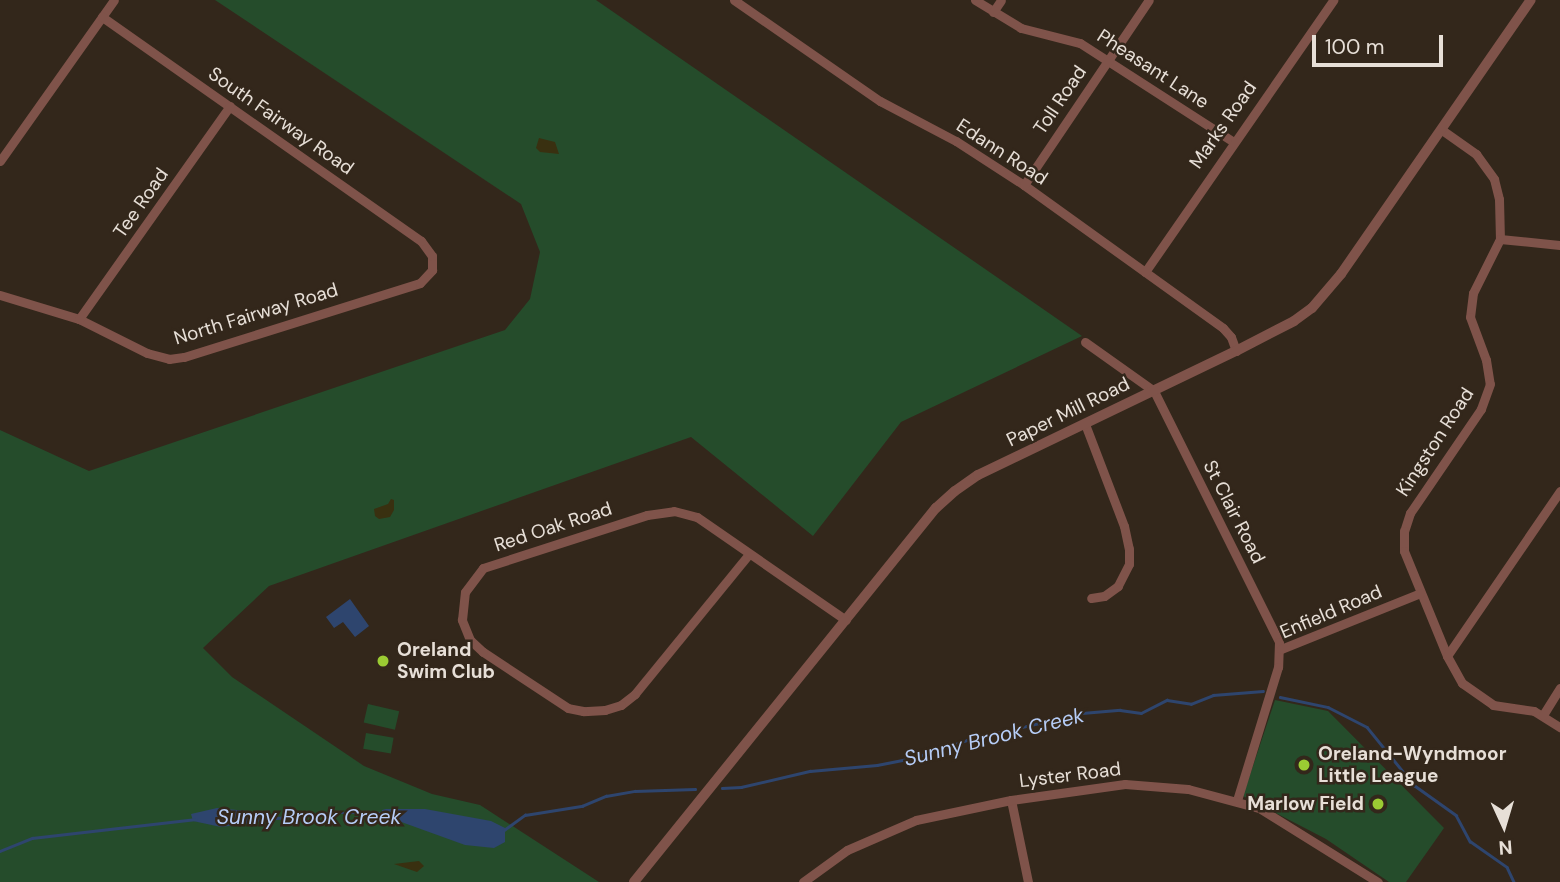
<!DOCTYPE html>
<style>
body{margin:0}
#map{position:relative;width:1560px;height:882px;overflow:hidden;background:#33271b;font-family:"DM Sans",sans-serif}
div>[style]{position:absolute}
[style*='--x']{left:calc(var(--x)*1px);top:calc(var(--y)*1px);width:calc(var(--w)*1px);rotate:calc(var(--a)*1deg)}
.green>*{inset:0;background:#254c2b;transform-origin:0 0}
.sand>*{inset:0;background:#393010}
.water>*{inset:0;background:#2e456e}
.stream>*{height:2.5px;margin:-1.25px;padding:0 1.25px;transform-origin:1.25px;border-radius:1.25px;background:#2e456e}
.minor>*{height:9px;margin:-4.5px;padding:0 4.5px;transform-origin:4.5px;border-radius:4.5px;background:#7f534a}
.tertiary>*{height:10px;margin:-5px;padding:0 5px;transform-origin:5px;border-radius:5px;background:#7f534a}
.dots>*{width:19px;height:19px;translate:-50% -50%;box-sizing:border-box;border:4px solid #33271b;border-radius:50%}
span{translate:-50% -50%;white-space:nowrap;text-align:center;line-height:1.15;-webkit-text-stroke:5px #33271b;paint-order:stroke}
.street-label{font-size:19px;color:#e7dfd7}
.poi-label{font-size:19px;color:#e7dfd7;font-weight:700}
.left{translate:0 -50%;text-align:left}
.right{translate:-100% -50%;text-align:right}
.water-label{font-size:21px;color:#b6cdf7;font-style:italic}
.north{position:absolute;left:1469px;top:791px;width:70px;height:70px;-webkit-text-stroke:5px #33271b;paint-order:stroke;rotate:176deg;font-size:19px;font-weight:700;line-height:28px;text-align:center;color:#e7dfd7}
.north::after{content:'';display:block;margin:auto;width:24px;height:32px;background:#e7dfd7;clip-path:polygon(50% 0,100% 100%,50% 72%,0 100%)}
.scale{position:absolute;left:1312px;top:35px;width:131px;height:32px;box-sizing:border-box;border:4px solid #e7dfd7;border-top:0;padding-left:9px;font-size:21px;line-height:24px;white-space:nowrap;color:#e7dfd7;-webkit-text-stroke:5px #33271b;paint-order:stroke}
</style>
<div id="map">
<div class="green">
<i style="clip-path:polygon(215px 0,596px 0,1082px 336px,901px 422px,813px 536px,691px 437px,269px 586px,203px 648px,232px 677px,364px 766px,432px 794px,480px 805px,599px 882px,0 882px,0 430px,89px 471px,505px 330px,530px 299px,540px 252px,521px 204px)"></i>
<i style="clip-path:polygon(1275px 700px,1328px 711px,1444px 828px,1406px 882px,1389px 882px,1326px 839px,1243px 796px)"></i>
<i style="left:368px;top:704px;width:32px;height:19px;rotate:13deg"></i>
<i style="left:366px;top:733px;width:28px;height:16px;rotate:10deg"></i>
</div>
<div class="sand">
<i style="clip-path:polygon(539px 138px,555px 142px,559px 154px,540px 152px,536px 148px)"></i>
<i style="clip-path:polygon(391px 499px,394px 500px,394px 510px,390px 517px,379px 519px,375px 516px,374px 509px,388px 504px)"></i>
<i style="clip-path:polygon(419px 861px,424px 866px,417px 872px,394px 864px)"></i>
</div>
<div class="water">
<i style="clip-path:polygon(350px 599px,369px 626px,355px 637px,343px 622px,334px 628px,326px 617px)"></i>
<i style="clip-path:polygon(217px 808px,247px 811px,254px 819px,253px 823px,221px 827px,193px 821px,191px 814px)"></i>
<i style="clip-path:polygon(425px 809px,491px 821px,505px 828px,505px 842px,494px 848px,465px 845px,382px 815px,382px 810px,386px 809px)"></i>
</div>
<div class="stream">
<i style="--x:1280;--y:697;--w:49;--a:11.8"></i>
<i style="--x:1328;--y:707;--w:44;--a:27.1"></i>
<i style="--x:1367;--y:727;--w:75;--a:51"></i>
<i style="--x:1414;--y:785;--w:52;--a:35.5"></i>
<i style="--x:1456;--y:815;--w:30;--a:62"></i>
<i style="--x:1470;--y:841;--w:45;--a:35.1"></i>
<i style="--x:1507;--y:867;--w:17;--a:65"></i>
<i style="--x:722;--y:788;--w:19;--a:-3"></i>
<i style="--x:741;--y:787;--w:71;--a:-13.1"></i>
<i style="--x:810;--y:771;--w:67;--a:-5.1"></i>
<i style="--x:877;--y:765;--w:37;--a:-11"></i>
<i style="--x:913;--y:758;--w:57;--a:-18.4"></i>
<i style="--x:967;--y:740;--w:118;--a:-13.2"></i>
<i style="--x:1082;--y:713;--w:38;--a:-5"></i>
<i style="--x:1120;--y:710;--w:21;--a:8"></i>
<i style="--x:1141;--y:713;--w:29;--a:-27"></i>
<i style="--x:1167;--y:700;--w:24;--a:9"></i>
<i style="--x:1191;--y:704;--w:24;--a:-22"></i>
<i style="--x:1213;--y:695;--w:50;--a:-4.6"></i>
<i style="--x:254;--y:820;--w:78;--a:-5.1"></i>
<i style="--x:332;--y:813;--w:51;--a:0"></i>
<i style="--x:504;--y:830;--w:26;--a:-36"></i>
<i style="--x:525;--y:815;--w:58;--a:-9"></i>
<i style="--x:582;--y:806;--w:26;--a:-23"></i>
<i style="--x:606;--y:796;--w:29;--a:-10"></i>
<i style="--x:635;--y:791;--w:60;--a:-1.9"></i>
<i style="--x:0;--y:851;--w:35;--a:-22"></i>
<i style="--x:32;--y:838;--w:165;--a:-6.6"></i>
</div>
<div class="minor">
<i style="--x:734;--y:0;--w:178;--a:34.7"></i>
<i style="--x:880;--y:101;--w:86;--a:27.8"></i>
<i style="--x:956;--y:141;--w:81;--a:32.9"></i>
<i style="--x:1024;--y:185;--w:245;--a:35.7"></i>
<i style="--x:1223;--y:328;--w:12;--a:48"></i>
<i style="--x:1231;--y:337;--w:15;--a:70"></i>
<i style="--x:975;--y:0;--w:54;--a:31.3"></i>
<i style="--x:1021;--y:28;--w:61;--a:14.3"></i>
<i style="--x:1080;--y:43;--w:181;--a:32.8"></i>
<i style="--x:993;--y:12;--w:14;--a:-56"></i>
<i style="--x:1442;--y:130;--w:42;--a:35.2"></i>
<i style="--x:1476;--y:154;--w:31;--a:54"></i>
<i style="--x:1494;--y:179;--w:21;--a:76"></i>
<i style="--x:1499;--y:199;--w:40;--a:88.6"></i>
<i style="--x:1500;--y:239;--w:60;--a:116.6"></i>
<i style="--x:1473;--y:293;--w:24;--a:97"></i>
<i style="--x:1470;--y:317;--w:46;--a:69.6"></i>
<i style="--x:1486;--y:360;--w:24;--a:81"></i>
<i style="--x:1490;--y:384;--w:27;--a:110"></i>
<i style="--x:1481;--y:409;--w:126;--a:124.3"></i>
<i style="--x:1410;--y:513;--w:19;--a:108"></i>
<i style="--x:1404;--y:531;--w:20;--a:90"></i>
<i style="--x:1404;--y:551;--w:113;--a:67.7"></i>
<i style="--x:1447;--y:656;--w:31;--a:61"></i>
<i style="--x:1462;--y:683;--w:38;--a:35"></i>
<i style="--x:1493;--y:705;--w:41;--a:8.3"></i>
<i style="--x:1534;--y:711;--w:31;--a:32"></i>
<i style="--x:0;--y:161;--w:197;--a:-54.7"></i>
<i style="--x:1024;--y:185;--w:223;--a:-56"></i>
<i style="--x:1500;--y:239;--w:60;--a:5.7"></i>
<i style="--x:1145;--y:272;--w:331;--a:-55.3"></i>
<i style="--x:0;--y:295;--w:83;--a:16.9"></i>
<i style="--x:79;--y:319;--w:76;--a:26.6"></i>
<i style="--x:147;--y:353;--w:23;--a:15"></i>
<i style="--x:169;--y:359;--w:15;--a:-8"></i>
<i style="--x:184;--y:357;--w:247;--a:-17.4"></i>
<i style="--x:420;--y:283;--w:18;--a:-47"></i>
<i style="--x:432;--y:270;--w:14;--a:-90"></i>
<i style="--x:432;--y:256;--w:19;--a:-126"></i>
<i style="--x:421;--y:241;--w:390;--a:-144.9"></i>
<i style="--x:79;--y:319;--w:261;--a:-54.7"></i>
<i style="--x:1085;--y:342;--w:85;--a:35.4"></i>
<i style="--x:1154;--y:391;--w:280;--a:63.5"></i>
<i style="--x:1279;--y:642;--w:25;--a:92"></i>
<i style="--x:1278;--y:667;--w:139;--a:107.1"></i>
<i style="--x:1085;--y:424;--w:109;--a:69.1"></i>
<i style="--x:1124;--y:526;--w:24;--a:78"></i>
<i style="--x:1129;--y:549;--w:15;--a:90"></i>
<i style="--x:1129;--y:564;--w:25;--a:117"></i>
<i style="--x:1118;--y:586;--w:17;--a:144"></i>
<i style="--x:1104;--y:596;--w:13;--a:171"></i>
<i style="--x:749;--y:554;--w:181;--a:129.2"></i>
<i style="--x:635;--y:694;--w:18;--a:142"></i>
<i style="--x:621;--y:705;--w:17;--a:163"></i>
<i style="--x:605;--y:710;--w:22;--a:177"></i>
<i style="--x:583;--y:711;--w:15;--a:-169"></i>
<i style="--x:568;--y:708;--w:102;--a:-146.6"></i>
<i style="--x:483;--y:652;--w:18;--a:-137"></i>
<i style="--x:470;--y:640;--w:22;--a:-112"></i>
<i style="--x:462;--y:620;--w:28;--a:-84"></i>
<i style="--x:465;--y:592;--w:30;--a:-53"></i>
<i style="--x:483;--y:568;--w:172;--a:-17.9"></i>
<i style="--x:647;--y:515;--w:27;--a:-8"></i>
<i style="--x:674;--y:511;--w:24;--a:15"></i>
<i style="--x:697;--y:517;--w:181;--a:34.7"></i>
<i style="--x:1281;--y:649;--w:150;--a:-21.9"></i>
<i style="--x:1447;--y:656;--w:200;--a:-55.6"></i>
<i style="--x:1543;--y:715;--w:32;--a:-58"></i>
<i style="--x:1011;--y:800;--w:84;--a:78.3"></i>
<i style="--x:803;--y:882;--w:54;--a:-36"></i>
<i style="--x:847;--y:850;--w:75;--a:-23.5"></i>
<i style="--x:916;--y:820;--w:97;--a:-11.9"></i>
<i style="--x:1011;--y:800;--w:115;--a:-8"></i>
<i style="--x:1125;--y:784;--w:63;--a:4.5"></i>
<i style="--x:1188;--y:789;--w:73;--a:15"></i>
<i style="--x:1259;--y:808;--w:140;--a:31.9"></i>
</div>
<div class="tertiary">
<i style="--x:634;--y:882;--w:481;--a:-51.1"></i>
<i style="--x:936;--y:508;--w:25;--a:-42"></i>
<i style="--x:955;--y:491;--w:28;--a:-35"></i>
<i style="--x:978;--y:475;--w:286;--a:-25.7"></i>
<i style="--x:1236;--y:351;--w:65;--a:-27.3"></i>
<i style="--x:1294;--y:321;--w:22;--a:-36"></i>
<i style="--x:1312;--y:308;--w:45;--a:-49.5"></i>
<i style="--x:1341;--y:274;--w:333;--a:-55.3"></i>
</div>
<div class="dots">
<i style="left:383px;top:661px;background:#9bcb33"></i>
<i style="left:1304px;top:765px;background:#9bcb33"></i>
<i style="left:1378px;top:804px;background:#9bcb33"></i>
</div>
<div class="street-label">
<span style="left:1153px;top:69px;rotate:33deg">Pheasant Lane</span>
<span style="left:1060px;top:100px;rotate:-56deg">Toll Road</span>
<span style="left:281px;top:121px;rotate:35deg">South Fairway Road</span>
<span style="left:1223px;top:125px;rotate:-55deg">Marks Road</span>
<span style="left:1002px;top:152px;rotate:33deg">Edann Road</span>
<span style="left:141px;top:203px;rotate:-55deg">Tee Road</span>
<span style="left:256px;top:314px;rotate:-17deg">North Fairway Road</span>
<span style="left:1068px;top:412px;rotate:-26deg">Paper Mill Road</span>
<span style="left:1435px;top:442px;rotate:-57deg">Kingston Road</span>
<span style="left:1234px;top:512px;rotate:63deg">St Clair Road</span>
<span style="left:553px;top:527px;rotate:-18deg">Red Oak Road</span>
<span style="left:1331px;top:612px;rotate:-23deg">Enfield Road</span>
<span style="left:1070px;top:775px;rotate:-7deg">Lyster Road</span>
</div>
<div class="poi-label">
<span class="left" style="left:397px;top:661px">Oreland<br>Swim Club</span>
<span class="left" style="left:1318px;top:765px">Oreland-Wyndmoor<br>Little League</span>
<span class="right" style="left:1364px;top:804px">Marlow Field</span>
</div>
<div class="water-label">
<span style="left:994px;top:737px;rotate:-14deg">Sunny Brook Creek</span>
<span style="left:309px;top:817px">Sunny Brook Creek</span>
</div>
<div class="north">N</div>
<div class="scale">100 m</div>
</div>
